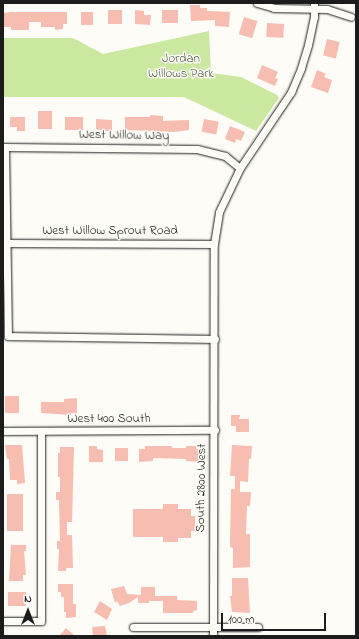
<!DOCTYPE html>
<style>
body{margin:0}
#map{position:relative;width:359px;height:639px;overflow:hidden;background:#fdfcf7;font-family:"Indie Flower",sans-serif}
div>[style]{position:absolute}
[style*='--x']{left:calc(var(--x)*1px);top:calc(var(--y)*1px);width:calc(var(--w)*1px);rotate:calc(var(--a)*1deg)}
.green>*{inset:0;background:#cae8a0}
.building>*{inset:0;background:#f7bdb0;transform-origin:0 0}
.roads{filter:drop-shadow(0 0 1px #1c1c1c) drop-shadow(0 0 1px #1c1c1c)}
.street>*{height:7px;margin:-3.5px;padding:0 3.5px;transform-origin:3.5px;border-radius:3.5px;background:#fdfcf7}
span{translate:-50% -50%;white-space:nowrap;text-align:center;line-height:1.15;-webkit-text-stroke:3px #fdfcf7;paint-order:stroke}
.park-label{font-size:13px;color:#505944}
.street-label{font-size:13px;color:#1c1c1c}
.frame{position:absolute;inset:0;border:4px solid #1c1c1c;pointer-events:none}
.north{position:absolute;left:8px;top:591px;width:40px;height:40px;-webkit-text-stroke:3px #fdfcf7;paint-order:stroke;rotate:0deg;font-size:11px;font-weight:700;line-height:16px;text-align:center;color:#1c1c1c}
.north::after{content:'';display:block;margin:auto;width:14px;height:18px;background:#1c1c1c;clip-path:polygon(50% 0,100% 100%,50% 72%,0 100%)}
.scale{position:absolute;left:221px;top:613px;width:105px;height:18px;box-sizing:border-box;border:2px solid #1c1c1c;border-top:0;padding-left:5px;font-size:12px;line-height:14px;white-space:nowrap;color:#1c1c1c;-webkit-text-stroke:3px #fdfcf7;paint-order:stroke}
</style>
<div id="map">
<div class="green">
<i style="clip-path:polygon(209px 31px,211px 73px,241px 77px,277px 95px,279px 98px,256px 131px,184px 97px,3px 97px,3px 38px,73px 38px,103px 54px)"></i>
</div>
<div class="building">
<i style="clip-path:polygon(190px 5px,200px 5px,200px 8px,207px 8px,207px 11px,230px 12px,229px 27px,215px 26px,215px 20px,191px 21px)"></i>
<i style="left:108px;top:10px;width:14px;height:14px"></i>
<i style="clip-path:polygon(135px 10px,144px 11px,144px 15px,151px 15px,150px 25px,135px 24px)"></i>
<i style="left:162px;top:10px;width:16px;height:13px"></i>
<i style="clip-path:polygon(11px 12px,67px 12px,67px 24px,63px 24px,63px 29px,55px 30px,55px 27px,41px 27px,41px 22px,29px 22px,29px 30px,11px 30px,11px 27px,3px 27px,3px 13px)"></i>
<i style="left:81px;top:12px;width:12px;height:13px"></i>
<i style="left:244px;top:17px;width:14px;height:18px;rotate:17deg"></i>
<i style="left:267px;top:23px;width:17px;height:14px;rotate:3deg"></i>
<i style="left:327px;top:39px;width:13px;height:17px;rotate:13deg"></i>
<i style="clip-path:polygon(262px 65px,278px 72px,275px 78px,278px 79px,275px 86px,257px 78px)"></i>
<i style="clip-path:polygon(317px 70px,326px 74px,324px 77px,332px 80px,328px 93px,311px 87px)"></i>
<i style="left:38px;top:111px;width:14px;height:18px"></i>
<i style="clip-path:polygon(150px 115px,163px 116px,163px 121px,189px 120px,189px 130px,174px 132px,125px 130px,125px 117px,150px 117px)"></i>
<i style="clip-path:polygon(10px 117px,25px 117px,25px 131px,17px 131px,17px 127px,10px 127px)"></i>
<i style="left:65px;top:117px;width:18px;height:13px"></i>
<i style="clip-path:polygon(96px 119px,112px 120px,112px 132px,96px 129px)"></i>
<i style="left:204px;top:119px;width:15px;height:13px;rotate:11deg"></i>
<i style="clip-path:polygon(230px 126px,245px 132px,241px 141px,236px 139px,235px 143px,225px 139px)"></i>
<i style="left:5px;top:396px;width:14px;height:17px"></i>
<i style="clip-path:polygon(77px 398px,77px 413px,71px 413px,71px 415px,41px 413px,41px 402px,64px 402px,64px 399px)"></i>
<i style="clip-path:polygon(231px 415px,240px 415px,239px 419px,249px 419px,249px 432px,236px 432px,236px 426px,231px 426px)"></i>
<i style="clip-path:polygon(5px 445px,22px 445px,25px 483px,17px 484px,17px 480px,10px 480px,9px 459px,7px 459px)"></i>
<i style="clip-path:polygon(232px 445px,252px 446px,251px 459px,249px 459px,248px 482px,240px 481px,240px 492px,251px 492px,250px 506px,247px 506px,246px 534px,250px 534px,250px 567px,233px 568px,233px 548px,230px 547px,231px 489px,235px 489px,235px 476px,230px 476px)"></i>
<i style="clip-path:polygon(89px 446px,97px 446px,97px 449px,103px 450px,103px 462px,89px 462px)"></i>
<i style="clip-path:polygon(145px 446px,172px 446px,172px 448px,186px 448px,186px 446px,196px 446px,196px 449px,202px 449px,202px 462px,186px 461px,186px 459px,153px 458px,153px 461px,139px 462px,139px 449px,145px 449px)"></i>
<i style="clip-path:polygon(60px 447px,74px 447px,72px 522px,67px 522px,67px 535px,72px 535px,73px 568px,66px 568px,66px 571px,58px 571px,59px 549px,57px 549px,57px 541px,60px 541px,59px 500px,56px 500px,56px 492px,60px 492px,60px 477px,58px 477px,58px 453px,60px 453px)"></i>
<i style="left:115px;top:448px;width:13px;height:13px"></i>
<i style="left:7px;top:494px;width:16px;height:37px"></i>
<i style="clip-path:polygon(163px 504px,178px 504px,178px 509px,191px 509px,191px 516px,195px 516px,195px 531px,191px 531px,191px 538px,178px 538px,178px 542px,163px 542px,163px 537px,133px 537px,133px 509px,163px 509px)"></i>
<i style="clip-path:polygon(11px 545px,26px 545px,26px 551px,24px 551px,26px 575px,23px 575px,23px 581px,9px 581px)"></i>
<i style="clip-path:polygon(232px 578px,248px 578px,250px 613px,232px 612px,230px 596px,232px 596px)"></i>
<i style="clip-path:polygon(58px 584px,73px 584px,73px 604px,76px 604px,76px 617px,66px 618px,66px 612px,64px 612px,64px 597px,61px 597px,61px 592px,58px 592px)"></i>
<i style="clip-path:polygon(124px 586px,127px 594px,141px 595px,141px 587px,155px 587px,155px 596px,177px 596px,177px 600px,197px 601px,197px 610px,193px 611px,193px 613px,163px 613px,163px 601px,149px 601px,149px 603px,138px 603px,138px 597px,129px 603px,120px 606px,117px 601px,115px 603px,111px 589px)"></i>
<i style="left:8px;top:592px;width:18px;height:14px"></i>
<i style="clip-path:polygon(100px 601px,112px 609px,107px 620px,94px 612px)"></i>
<i style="clip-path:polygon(105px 626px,107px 636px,93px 636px,92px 627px)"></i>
<i style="clip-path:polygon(66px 628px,75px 636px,59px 636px)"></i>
</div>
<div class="roads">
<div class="street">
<i style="--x:257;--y:3;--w:18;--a:16"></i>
<i style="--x:274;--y:8;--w:53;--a:1.1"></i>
<i style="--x:327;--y:9;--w:25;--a:18"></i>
<i style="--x:3;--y:147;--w:194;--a:0.6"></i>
<i style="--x:197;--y:149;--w:29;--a:14"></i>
<i style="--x:225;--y:156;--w:19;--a:39"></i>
<i style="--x:5;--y:147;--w:189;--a:89.1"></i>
<i style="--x:8;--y:336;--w:207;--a:0.8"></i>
<i style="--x:7;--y:243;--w:207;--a:0.3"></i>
<i style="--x:3;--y:431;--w:212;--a:-0.3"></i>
<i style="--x:3;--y:621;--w:38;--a:0"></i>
<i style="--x:41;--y:621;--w:190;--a:-90"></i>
<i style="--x:133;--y:627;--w:125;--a:0"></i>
<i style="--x:213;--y:636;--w:392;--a:-89.9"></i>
<i style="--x:214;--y:244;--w:32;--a:-81"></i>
<i style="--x:219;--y:212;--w:49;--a:-64.5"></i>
<i style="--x:240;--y:168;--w:92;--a:-56.1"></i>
<i style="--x:291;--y:92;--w:26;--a:-67"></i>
<i style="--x:301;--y:68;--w:24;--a:-73"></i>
<i style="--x:308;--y:45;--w:29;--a:-78"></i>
<i style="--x:314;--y:17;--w:14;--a:-90"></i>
</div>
</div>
<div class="park-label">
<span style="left:181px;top:67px">Jordan<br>Willows Park</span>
</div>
<div class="street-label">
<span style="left:124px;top:136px;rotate:1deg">West Willow Way</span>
<span style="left:110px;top:231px">West Willow Sprout Road</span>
<span style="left:109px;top:419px">West 400 South</span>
<span style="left:202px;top:488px;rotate:-89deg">South 2800 West</span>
</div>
<div class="frame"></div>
<div class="north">N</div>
<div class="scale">100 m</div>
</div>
